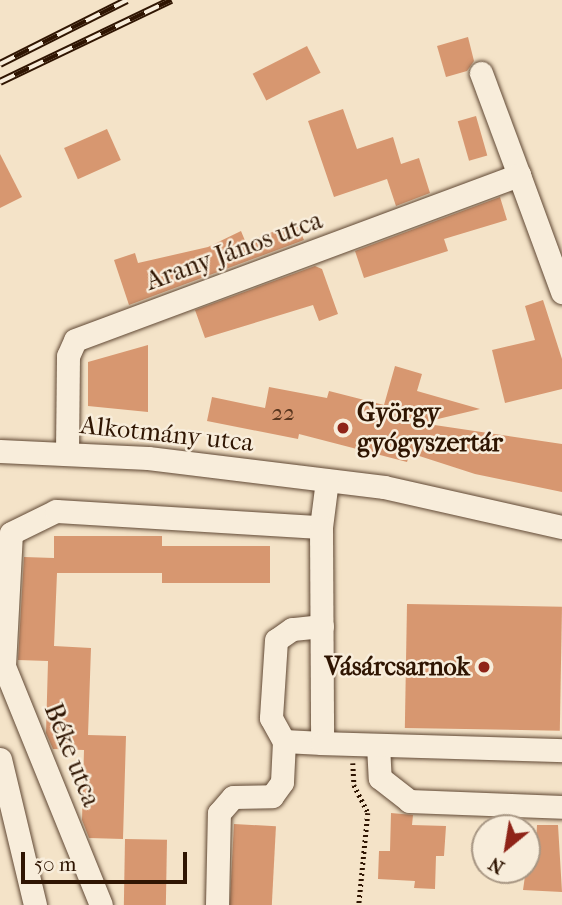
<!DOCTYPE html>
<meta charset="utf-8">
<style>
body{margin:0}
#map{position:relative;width:562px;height:905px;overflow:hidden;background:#f4e3c8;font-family:"IM FELL French Canon",serif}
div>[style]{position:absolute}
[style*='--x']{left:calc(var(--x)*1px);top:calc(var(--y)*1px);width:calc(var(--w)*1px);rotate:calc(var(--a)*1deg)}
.building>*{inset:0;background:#d79770;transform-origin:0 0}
.path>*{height:4.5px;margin-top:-2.25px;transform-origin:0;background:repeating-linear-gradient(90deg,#2f1502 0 2px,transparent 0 5.5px)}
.roads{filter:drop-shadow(0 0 2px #604834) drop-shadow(0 0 2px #604834)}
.minor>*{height:23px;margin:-11.5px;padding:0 11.5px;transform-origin:11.5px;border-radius:11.5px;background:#f8eddb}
.rail>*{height:8px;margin-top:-4px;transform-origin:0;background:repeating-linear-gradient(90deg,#f8eddb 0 16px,#2f1502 0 32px);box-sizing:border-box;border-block:2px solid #2f1502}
.dots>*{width:19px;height:19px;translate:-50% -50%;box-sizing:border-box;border:4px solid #f8eddb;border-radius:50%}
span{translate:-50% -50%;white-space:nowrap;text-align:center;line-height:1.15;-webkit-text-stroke:5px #f8eddb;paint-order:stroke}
.number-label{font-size:23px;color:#59361e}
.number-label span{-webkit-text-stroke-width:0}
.street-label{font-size:26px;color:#2f1502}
.poi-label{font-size:26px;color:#2f1502;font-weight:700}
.left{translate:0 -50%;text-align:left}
.right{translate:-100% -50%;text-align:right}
.north{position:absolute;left:471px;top:814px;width:70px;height:70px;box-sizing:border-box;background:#f8eddb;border:2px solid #a89784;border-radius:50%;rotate:210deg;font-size:19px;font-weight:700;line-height:28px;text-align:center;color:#2f1502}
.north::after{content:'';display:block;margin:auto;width:24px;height:32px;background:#8f2418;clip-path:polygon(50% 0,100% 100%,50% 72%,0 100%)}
.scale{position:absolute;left:21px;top:852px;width:166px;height:32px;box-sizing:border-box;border:4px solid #2f1502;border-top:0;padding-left:9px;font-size:21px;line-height:24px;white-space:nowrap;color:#2f1502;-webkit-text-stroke:5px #f8eddb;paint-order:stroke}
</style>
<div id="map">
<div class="building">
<i style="clip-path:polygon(468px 37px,474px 61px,467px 71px,446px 77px,437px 46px)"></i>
<i style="left:307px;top:46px;width:30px;height:61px;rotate:63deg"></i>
<i style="clip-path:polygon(343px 109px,357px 149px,393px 137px,401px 164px,419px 158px,430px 193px,396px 206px,387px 179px,334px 197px,308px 121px)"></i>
<i style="left:476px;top:116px;width:41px;height:19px;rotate:74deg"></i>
<i style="left:107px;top:129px;width:34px;height:47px;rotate:66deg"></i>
<i style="clip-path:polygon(0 154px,22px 197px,0 208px)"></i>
<i style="clip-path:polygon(500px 197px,507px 220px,444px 239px,448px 251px,364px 278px,355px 251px)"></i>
<i style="clip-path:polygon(296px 222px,304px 240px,129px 305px,114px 260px,135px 253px,138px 263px,208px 247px,241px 231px,246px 243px)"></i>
<i style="clip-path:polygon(315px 266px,322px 269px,338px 314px,319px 321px,313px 305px,205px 338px,195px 310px)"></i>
<i style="clip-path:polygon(543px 300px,562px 359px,562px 389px,505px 403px,492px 350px,535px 340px,525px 306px)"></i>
<i style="clip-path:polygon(148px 345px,148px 412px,88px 406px,88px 362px)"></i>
<i style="clip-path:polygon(395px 366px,422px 374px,417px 391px,480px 409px,421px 423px,562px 444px,562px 492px,475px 474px,410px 453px,407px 462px,299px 434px,298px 439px,207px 421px,212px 397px,265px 408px,269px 387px,327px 398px,329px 391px,384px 405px)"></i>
<i style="clip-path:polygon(54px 536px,162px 536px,162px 546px,270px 546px,270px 583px,162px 583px,162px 573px,57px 573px,54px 646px,91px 648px,88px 735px,126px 736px,123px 839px,89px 838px,82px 820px,84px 750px,53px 749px,46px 733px,48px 661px,18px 660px,24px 557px,54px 558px)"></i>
<i style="left:407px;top:604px;width:155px;height:124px;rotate:1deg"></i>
<i style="clip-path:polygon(391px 813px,413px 815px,412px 825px,446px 826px,444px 856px,436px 856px,435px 889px,414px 888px,415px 881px,378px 879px,379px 851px,390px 851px)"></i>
<i style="left:234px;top:824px;width:42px;height:81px;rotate:3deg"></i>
<i style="clip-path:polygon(537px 825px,558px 825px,562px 892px,523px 890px,527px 862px,535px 863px)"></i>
<i style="left:125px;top:839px;width:42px;height:66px;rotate:1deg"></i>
</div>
<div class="path">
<i style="--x:353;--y:763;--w:22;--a:87"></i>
<i style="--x:354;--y:785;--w:31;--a:63"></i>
<i style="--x:368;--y:813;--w:92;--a:95.6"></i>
</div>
<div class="roads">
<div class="minor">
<i style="--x:481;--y:73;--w:109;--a:69.6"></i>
<i style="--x:0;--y:451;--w:148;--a:2.7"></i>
<i style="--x:148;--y:458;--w:238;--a:7"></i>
<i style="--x:384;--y:487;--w:182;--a:12.7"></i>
<i style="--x:67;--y:452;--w:96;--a:-89.4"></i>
<i style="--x:68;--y:356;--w:17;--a:-66"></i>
<i style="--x:75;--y:340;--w:474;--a:-20.4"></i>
<i style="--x:519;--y:175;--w:125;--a:69.8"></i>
<i style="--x:321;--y:527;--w:47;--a:-82.7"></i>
<i style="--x:322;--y:626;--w:30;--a:174"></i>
<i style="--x:292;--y:629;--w:19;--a:145"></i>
<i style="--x:276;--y:640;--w:78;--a:93.7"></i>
<i style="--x:271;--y:718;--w:26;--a:61"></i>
<i style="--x:284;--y:741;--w:38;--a:3"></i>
<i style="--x:378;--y:745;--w:33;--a:87"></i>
<i style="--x:380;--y:778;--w:37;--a:38"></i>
<i style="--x:409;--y:801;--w:153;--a:2.2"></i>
<i style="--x:0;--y:759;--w:150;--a:76.5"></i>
<i style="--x:101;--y:905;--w:258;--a:-112.1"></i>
<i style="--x:4;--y:666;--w:133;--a:-87"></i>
<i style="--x:11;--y:533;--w:50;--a:-26.1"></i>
<i style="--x:56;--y:511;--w:265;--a:3.5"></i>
<i style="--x:321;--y:527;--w:216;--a:89.7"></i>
<i style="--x:322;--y:743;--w:240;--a:1.7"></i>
<i style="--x:217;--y:905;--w:92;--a:-88.8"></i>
<i style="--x:219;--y:813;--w:21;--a:-49"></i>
<i style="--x:233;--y:797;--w:39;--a:-1"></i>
<i style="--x:272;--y:796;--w:17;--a:-54"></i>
<i style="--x:282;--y:782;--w:41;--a:-87.2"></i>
</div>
</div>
<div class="rail">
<i style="--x:0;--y:64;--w:142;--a:-26.7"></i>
<i style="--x:0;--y:82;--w:190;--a:-25.6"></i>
</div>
<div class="dots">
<i style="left:343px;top:428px;background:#8f2418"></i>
<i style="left:484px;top:667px;background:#8f2418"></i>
</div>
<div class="number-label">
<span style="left:283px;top:413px">22</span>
</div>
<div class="street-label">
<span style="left:234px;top:251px;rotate:-20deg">Arany János utca</span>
<span style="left:167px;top:434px;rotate:6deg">Alkotmány utca</span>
<span style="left:72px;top:755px;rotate:68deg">Béke utca</span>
</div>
<div class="poi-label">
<span class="left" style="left:357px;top:428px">György<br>gyógyszertár</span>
<span class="right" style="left:470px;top:667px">Vásárcsarnok</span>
</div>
<div class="north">N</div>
<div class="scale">50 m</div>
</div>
